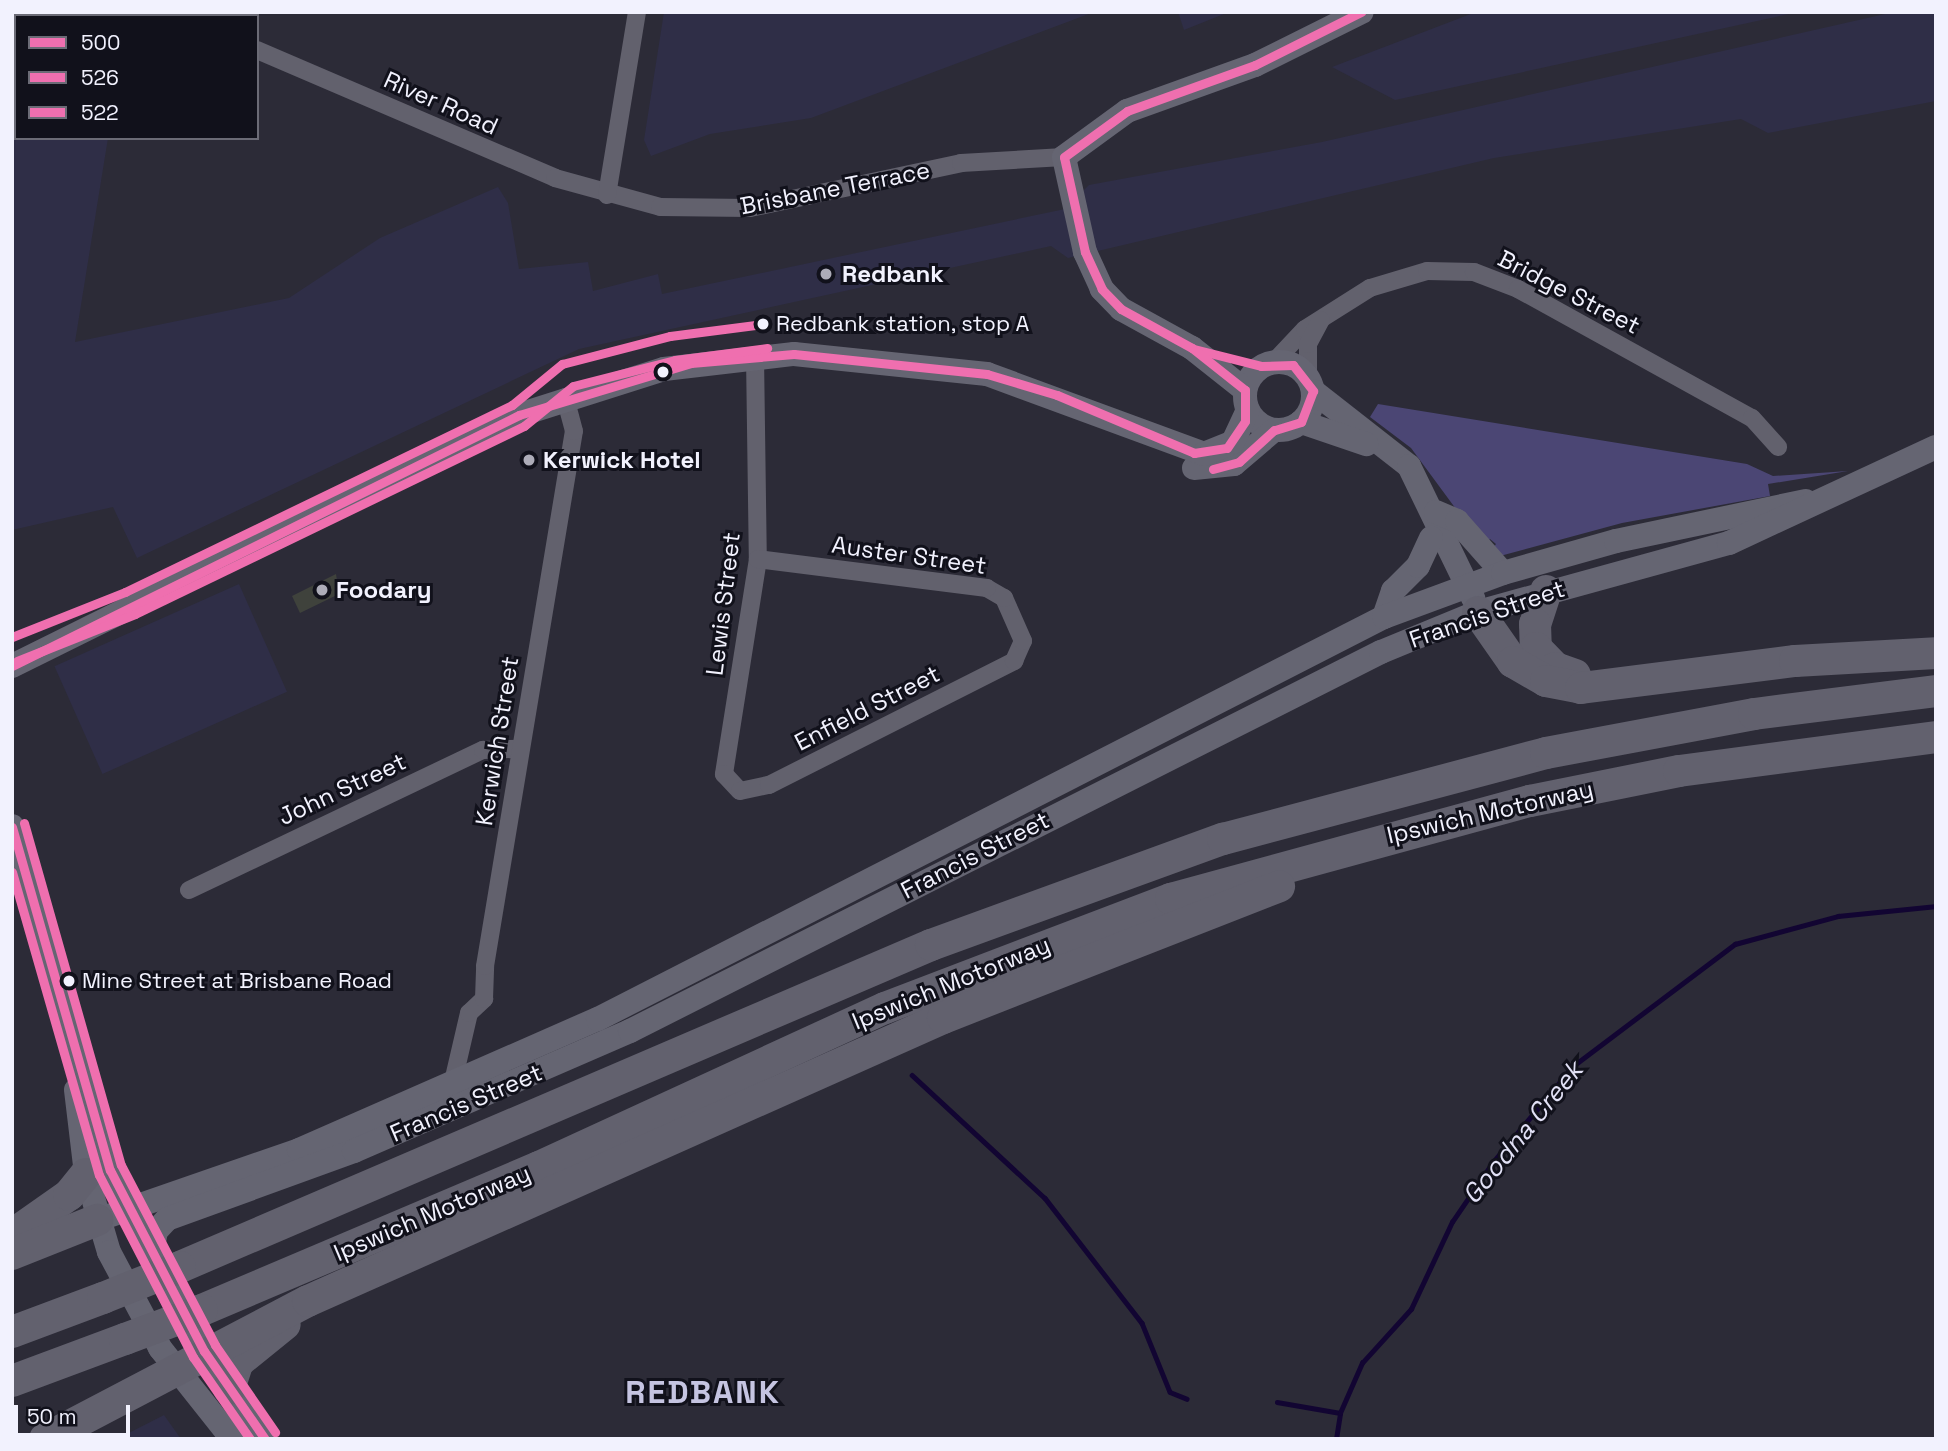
<!DOCTYPE html>
<style>
body{margin:0}
#map{position:relative;width:1948px;height:1451px;overflow:hidden;background:#2c2b37;font-family:"Space Grotesk",sans-serif}
div>[style]{position:absolute}
[style*='--x']{left:calc(var(--x)*1px);top:calc(var(--y)*1px);width:calc(var(--w)*1px);rotate:calc(var(--a)*1deg)}
.built>*{inset:0;background:#2f2e47;transform-origin:0 0}
.green>*{inset:0;background:#4b4674}
.stream>*{height:4.5px;margin:-2.25px;padding:0 2.25px;transform-origin:2.25px;border-radius:2.25px;background:#120532}
.building>*{inset:0;background:#3f423c}
.street>*{height:18px;margin:-9px;padding:0 9px;transform-origin:9px;border-radius:9px;background:#62616d}
.secondary>*{height:24px;margin:-12px;padding:0 12px;transform-origin:12px;border-radius:12px;background:#656572}
.secondary>.ring{margin:-12px;padding:0;box-sizing:content-box;background:none;border:24px solid #656572;border-radius:50%}
.highway>*{height:32px;margin:-16px;padding:0 16px;transform-origin:16px;border-radius:16px;background:#62616e}
.highway-bridge>*{height:32px;margin:-16px;padding:0 16px;transform-origin:16px;border-radius:16px;background:#62616e}
.bus-1>*{height:9px;margin:-4.5px;padding:0 4.5px;transform-origin:4.5px;border-radius:4.5px;background:#ef6faf}
.bus-2>*{height:9px;margin:-4.5px;padding:0 4.5px;transform-origin:4.5px;border-radius:4.5px;background:#ef6faf}
.bus-3>*{height:9px;margin:-4.5px;padding:0 4.5px;transform-origin:4.5px;border-radius:4.5px;background:#ef6faf}
.dots>*{width:19px;height:19px;translate:-50% -50%;box-sizing:border-box;border:4px solid #11111b;border-radius:50%}
span{translate:-50% -50%;white-space:nowrap;text-align:center;line-height:1.15;-webkit-text-stroke:6px #11111b;paint-order:stroke}
.bus-label{font-size:22px;color:#f2f2fe}
.left{translate:0 -50%;text-align:left}
.street-label{font-size:24px;color:#f2f2fe}
.poi-label{font-size:24px;color:#f2f2fe;font-weight:700}
.water-label{font-size:26px;color:#e2e1f6;font-style:italic}
.district-label{font-size:32px;color:#c5c4e1;font-weight:700;letter-spacing:2px}
.frame{position:absolute;inset:0;border:14px solid #f2f2fe;pointer-events:none}
.legend{position:absolute;left:14px;top:14px;width:245px;height:126px;box-sizing:border-box;background:#11111b;border:2px solid #6b6b76;margin:0;padding:9px 12px;list-style:none;font-size:21px;color:#f2f2fe}
.legend li{display:flex;align-items:center;gap:14px;height:35px}
.legend b{width:35px;border:2px solid #6b6b76}
.scale{position:absolute;left:14px;top:1405px;width:116px;height:32px;box-sizing:border-box;border:4px solid #f2f2fe;border-top:0;padding-left:9px;font-size:21px;line-height:24px;white-space:nowrap;color:#f2f2fe;-webkit-text-stroke:5px #11111b;paint-order:stroke}
</style>
<div id="map">
<div class="built">
<i style="clip-path:polygon(12px 12px,130px 12px,16px 16px,16px 138px,108px 138px,75px 342px,289px 298px,380px 238px,498px 187px,508px 203px,519px 269px,588px 262px,593px 291px,658px 274px,662px 294px,1065px 209px,1089px 185px,1322px 142px,1894px 12px,1936px 12px,1936px 101px,1768px 133px,1741px 119px,1494px 158px,1068px 258px,1051px 246px,579px 349px,137px 558px,113px 507px,12px 530px)"></i>
<i style="clip-path:polygon(664px 12px,1094px 12px,811px 118px,710px 134px,651px 156px,644px 140px)"></i>
<i style="clip-path:polygon(1178px 12px,1229px 12px,1184px 30px)"></i>
<i style="clip-path:polygon(1476px 12px,1798px 12px,1395px 100px,1332px 67px)"></i>
<i style="left:239px;top:584px;width:118px;height:202px;rotate:66deg"></i>
<i style="clip-path:polygon(164px 1415px,181px 1439px,117px 1439px)"></i>
</div>
<div class="green">
<i style="clip-path:polygon(1378px 404px,1747px 464px,1773px 476px,1848px 471px,1768px 484px,1770px 496px,1622px 523px,1500px 556px,1490px 552px,1496px 544px,1490px 539px,1485px 544px,1467px 524px,1411px 448px,1370px 417px)"></i>
</div>
<div class="stream">
<i style="--x:912;--y:1075;--w:181;--a:42.8"></i>
<i style="--x:1045;--y:1198;--w:158;--a:52.2"></i>
<i style="--x:1142;--y:1323;--w:74;--a:67.9"></i>
<i style="--x:1170;--y:1392;--w:18;--a:22"></i>
<i style="--x:1277;--y:1402;--w:64;--a:9.9"></i>
<i style="--x:1336;--y:1439;--w:26;--a:-81"></i>
<i style="--x:1340;--y:1413;--w:55;--a:-66.3"></i>
<i style="--x:1362;--y:1363;--w:73;--a:-47.8"></i>
<i style="--x:1411;--y:1309;--w:96;--a:-64.8"></i>
<i style="--x:1452;--y:1222;--w:73;--a:-55.7"></i>
<i style="--x:1493;--y:1162;--w:125;--a:-50.2"></i>
<i style="--x:1573;--y:1066;--w:203;--a:-37"></i>
<i style="--x:1735;--y:944;--w:107;--a:-15.2"></i>
<i style="--x:1838;--y:916;--w:99;--a:-5.8"></i>
</div>
<div class="building">
<i style="clip-path:polygon(336px 574px,339px 594px,300px 613px,292px 596px)"></i>
</div>
<div class="street">
<i style="--x:168;--y:12;--w:9;--a:27"></i>
<i style="--x:257;--y:50;--w:324;--a:23.2"></i>
<i style="--x:555;--y:178;--w:109;--a:15.4"></i>
<i style="--x:660;--y:207;--w:90;--a:0.6"></i>
<i style="--x:750;--y:208;--w:216;--a:-12"></i>
<i style="--x:961;--y:163;--w:103;--a:-3.3"></i>
<i style="--x:607;--y:195;--w:185;--a:-80.7"></i>
<i style="--x:755;--y:356;--w:203;--a:89.2"></i>
<i style="--x:758;--y:559;--w:218;--a:99"></i>
<i style="--x:724;--y:774;--w:23;--a:47"></i>
<i style="--x:740;--y:791;--w:30;--a:-12"></i>
<i style="--x:769;--y:785;--w:275;--a:-26.8"></i>
<i style="--x:1014;--y:661;--w:22;--a:-66"></i>
<i style="--x:1023;--y:641;--w:47;--a:-113.8"></i>
<i style="--x:1004;--y:598;--w:20;--a:-150"></i>
<i style="--x:987;--y:588;--w:231;--a:-172.8"></i>
<i style="--x:1274;--y:362;--w:45;--a:-46.8"></i>
<i style="--x:1305;--y:329;--w:77;--a:-32.2"></i>
<i style="--x:1370;--y:288;--w:59;--a:-16.6"></i>
<i style="--x:1427;--y:271;--w:47;--a:1.2"></i>
<i style="--x:1474;--y:272;--w:47;--a:21.1"></i>
<i style="--x:1518;--y:289;--w:267;--a:28.9"></i>
<i style="--x:1752;--y:418;--w:39;--a:48"></i>
<i style="--x:1308;--y:377;--w:33;--a:-90"></i>
<i style="--x:1308;--y:344;--w:27;--a:-62"></i>
<i style="--x:189;--y:890;--w:326;--a:-25.5"></i>
<i style="--x:483;--y:750;--w:37;--a:-2"></i>
<i style="--x:452;--y:1086;--w:75;--a:-76.9"></i>
<i style="--x:469;--y:1013;--w:21;--a:-43"></i>
<i style="--x:484;--y:999;--w:33;--a:-88"></i>
<i style="--x:485;--y:966;--w:542;--a:-80.56"></i>
<i style="--x:574;--y:431;--w:35;--a:-105"></i>
</div>
<div class="secondary">
<i class="ring" style="left:1245px;top:362px;width:44px;height:44px"></i>
<i style="--x:1245;--y:390;--w:68;--a:-141.6"></i>
<i style="--x:1192;--y:348;--w:81;--a:-151.2"></i>
<i style="--x:1121;--y:309;--w:28;--a:-134"></i>
<i style="--x:1102;--y:289;--w:41;--a:-114.7"></i>
<i style="--x:1085;--y:252;--w:97;--a:-102.5"></i>
<i style="--x:1064;--y:157;--w:78;--a:-36.1"></i>
<i style="--x:1127;--y:111;--w:136;--a:-19.8"></i>
<i style="--x:1255;--y:65;--w:119;--a:-26.4"></i>
<i style="--x:1313;--y:391;--w:122;--a:38"></i>
<i style="--x:1409;--y:466;--w:147;--a:64.1"></i>
<i style="--x:1301;--y:422;--w:69;--a:18.7"></i>
<i style="--x:1194;--y:468;--w:40;--a:-5.7"></i>
<i style="--x:1234;--y:464;--w:52;--a:-40.4"></i>
<i style="--x:1436;--y:512;--w:23;--a:23"></i>
<i style="--x:1457;--y:521;--w:69;--a:48.5"></i>
<i style="--x:1384;--y:617;--w:28;--a:-71"></i>
<i style="--x:1393;--y:591;--w:35;--a:-45"></i>
<i style="--x:1418;--y:566;--w:31;--a:-65"></i>
<i style="--x:12;--y:666;--w:566;--a:-26.34"></i>
<i style="--x:519;--y:415;--w:152;--a:-17.6"></i>
<i style="--x:664;--y:369;--w:131;--a:-6.6"></i>
<i style="--x:794;--y:354;--w:194;--a:5.9"></i>
<i style="--x:987;--y:374;--w:231;--a:20.2"></i>
<i style="--x:1204;--y:454;--w:31;--a:-22"></i>
<i style="--x:1233;--y:442;--w:35;--a:-65"></i>
<i style="--x:12;--y:826;--w:358;--a:74.1"></i>
<i style="--x:110;--y:1170;--w:204;--a:62.6"></i>
<i style="--x:204;--y:1351;--w:107;--a:55.3"></i>
<i style="--x:76;--y:1090;--w:85;--a:83.2"></i>
<i style="--x:86;--y:1174;--w:81;--a:73.6"></i>
<i style="--x:109;--y:1252;--w:109;--a:62"></i>
<i style="--x:160;--y:1348;--w:116;--a:51.6"></i>
<i style="--x:97;--y:1220;--w:214;--a:-19.1"></i>
<i style="--x:299;--y:1150;--w:326;--a:-23.7"></i>
<i style="--x:598;--y:1019;--w:883;--a:-27.09"></i>
<i style="--x:1384;--y:617;--w:127;--a:-20.3"></i>
<i style="--x:1503;--y:573;--w:117;--a:-15.8"></i>
<i style="--x:1616;--y:541;--w:194;--a:-11.9"></i>
<i style="--x:152;--y:1255;--w:24;--a:-81"></i>
<i style="--x:156;--y:1231;--w:16;--a:-47"></i>
<i style="--x:167;--y:1219;--w:199;--a:-20"></i>
<i style="--x:354;--y:1151;--w:301;--a:-23.5"></i>
<i style="--x:630;--y:1031;--w:841;--a:-26.78"></i>
<i style="--x:1381;--y:652;--w:105;--a:-22.4"></i>
<i style="--x:1478;--y:612;--w:260;--a:-15.4"></i>
<i style="--x:1729;--y:543;--w:228;--a:-24.9"></i>
</div>
<div class="highway">
<i style="--x:1546;--y:591;--w:35;--a:108"></i>
<i style="--x:1535;--y:624;--w:24;--a:88"></i>
<i style="--x:1536;--y:648;--w:28;--a:46"></i>
<i style="--x:1555;--y:668;--w:21;--a:19"></i>
<i style="--x:1478;--y:612;--w:61;--a:55"></i>
<i style="--x:1513;--y:662;--w:38;--a:30"></i>
<i style="--x:1546;--y:681;--w:36;--a:11"></i>
<i style="--x:1581;--y:688;--w:216;--a:-7.2"></i>
<i style="--x:1795;--y:661;--w:141;--a:-3.2"></i>
<i style="--x:12;--y:1235;--w:70;--a:-35.1"></i>
<i style="--x:69;--y:1195;--w:27;--a:-51"></i>
<i style="--x:12;--y:1254;--w:92;--a:-21.8"></i>
<i style="--x:180;--y:1267;--w:817;--a:-23.21"></i>
<i style="--x:931;--y:945;--w:311;--a:-20"></i>
<i style="--x:1223;--y:839;--w:334;--a:-14.9"></i>
<i style="--x:1546;--y:753;--w:212;--a:-10.6"></i>
<i style="--x:1754;--y:714;--w:183;--a:-7.2"></i>
<i style="--x:202;--y:1310;--w:366;--a:-23"></i>
<i style="--x:539;--y:1167;--w:381;--a:-24.7"></i>
<i style="--x:885;--y:1008;--w:306;--a:-20.9"></i>
<i style="--x:1171;--y:899;--w:372;--a:-15.3"></i>
<i style="--x:1530;--y:801;--w:152;--a:-11.4"></i>
<i style="--x:1679;--y:771;--w:259;--a:-7.5"></i>
<i style="--x:12;--y:1332;--w:97;--a:-20.5"></i>
<i style="--x:12;--y:1381;--w:121;--a:-20.4"></i>
<i style="--x:229;--y:1389;--w:28;--a:-72"></i>
<i style="--x:238;--y:1362;--w:60;--a:-39"></i>
<i style="--x:45;--y:1439;--w:297;--a:-27.7"></i>
<i style="--x:308;--y:1301;--w:695;--a:-24.02"></i>
<i style="--x:943;--y:1018;--w:361;--a:-21.4"></i>
</div>
<div class="highway-bridge">
<i style="--x:103;--y:1298;--w:83;--a:-21.9"></i>
<i style="--x:125;--y:1339;--w:82;--a:-20.6"></i>
</div>
<div class="bus-1">
<i style="--x:1064;--y:157;--w:78;--a:-36.1"></i>
<i style="--x:1127;--y:111;--w:136;--a:-19.8"></i>
<i style="--x:1255;--y:65;--w:119;--a:-26.6"></i>
<i style="--x:1194;--y:349;--w:69;--a:14.2"></i>
<i style="--x:1261;--y:366;--w:32;--a:-2"></i>
<i style="--x:1293;--y:365;--w:33;--a:52"></i>
<i style="--x:1313;--y:391;--w:33;--a:111"></i>
<i style="--x:1301;--y:422;--w:28;--a:163"></i>
<i style="--x:1274;--y:430;--w:47;--a:137.6"></i>
<i style="--x:1239;--y:462;--w:27;--a:165"></i>
<i style="--x:12;--y:666;--w:566;--a:-26.34"></i>
<i style="--x:519;--y:415;--w:180;--a:-16.8"></i>
<i style="--x:691;--y:363;--w:103;--a:-5"></i>
<i style="--x:794;--y:354;--w:194;--a:5.9"></i>
<i style="--x:987;--y:374;--w:73;--a:16.7"></i>
<i style="--x:1057;--y:395;--w:149;--a:22.9"></i>
<i style="--x:1194;--y:453;--w:33;--a:-9"></i>
<i style="--x:1227;--y:448;--w:32;--a:-56"></i>
<i style="--x:1245;--y:421;--w:31;--a:-90"></i>
<i style="--x:1245;--y:390;--w:68;--a:-141.6"></i>
<i style="--x:1192;--y:348;--w:81;--a:-151.2"></i>
<i style="--x:1121;--y:309;--w:28;--a:-134"></i>
<i style="--x:1102;--y:289;--w:41;--a:-114.7"></i>
<i style="--x:1085;--y:252;--w:97;--a:-102.5"></i>
<i style="--x:12;--y:827;--w:357;--a:74.1"></i>
<i style="--x:110;--y:1170;--w:204;--a:62.6"></i>
<i style="--x:204;--y:1351;--w:107;--a:55.3"></i>
</div>
<div class="bus-2">
<i style="--x:17;--y:661;--w:127;--a:-21.7"></i>
<i style="--x:135;--y:614;--w:432;--a:-25.8"></i>
<i style="--x:524;--y:426;--w:63;--a:-39.2"></i>
<i style="--x:573;--y:386;--w:105;--a:-14.3"></i>
<i style="--x:675;--y:360;--w:93;--a:-7.4"></i>
<i style="--x:12;--y:872;--w:315;--a:74"></i>
<i style="--x:99;--y:1175;--w:205;--a:62.7"></i>
<i style="--x:193;--y:1357;--w:100;--a:55.2"></i>
</div>
<div class="bus-3">
<i style="--x:12;--y:637;--w:122;--a:-21.7"></i>
<i style="--x:125;--y:592;--w:430;--a:-25.8"></i>
<i style="--x:512;--y:405;--w:65;--a:-39.4"></i>
<i style="--x:562;--y:364;--w:112;--a:-14.5"></i>
<i style="--x:670;--y:336;--w:94;--a:-7.4"></i>
<i style="--x:24;--y:823;--w:355;--a:74.2"></i>
<i style="--x:121;--y:1165;--w:203;--a:62.4"></i>
<i style="--x:215;--y:1345;--w:106;--a:55.4"></i>
</div>
<div class="dots">
<i style="left:826px;top:274px;background:#adacb8"></i>
<i style="left:763px;top:324px;background:#f2f2fe"></i>
<i style="left:663px;top:372px;background:#f2f2fe"></i>
<i style="left:529px;top:460px;background:#adacb8"></i>
<i style="left:322px;top:590px;background:#adacb8"></i>
<i style="left:69px;top:981px;background:#f2f2fe"></i>
</div>
<div class="bus-label">
<span class="left" style="left:776px;top:324px">Redbank station, stop A</span>
<span class="left" style="left:82px;top:981px">Mine Street at Brisbane Road</span>
</div>
<div class="street-label">
<span style="left:441px;top:103px;rotate:24deg">River Road</span>
<span style="left:835px;top:188px;rotate:-11deg">Brisbane Terrace</span>
<span style="left:1569px;top:292px;rotate:27deg">Bridge Street</span>
<span style="left:909px;top:555px;rotate:8deg">Auster Street</span>
<span style="left:723px;top:604px;rotate:-83deg">Lewis Street</span>
<span style="left:1487px;top:614px;rotate:-19deg">Francis Street</span>
<span style="left:867px;top:708px;rotate:-27deg">Enfield Street</span>
<span style="left:497px;top:741px;rotate:-81deg">Kerwich Street</span>
<span style="left:342px;top:789px;rotate:-25deg">John Street</span>
<span style="left:1490px;top:812px;rotate:-13deg">Ipswich Motorway</span>
<span style="left:975px;top:855px;rotate:-27deg">Francis Street</span>
<span style="left:951px;top:983px;rotate:-22deg">Ipswich Motorway</span>
<span style="left:466px;top:1103px;rotate:-23deg">Francis Street</span>
<span style="left:432px;top:1213px;rotate:-23deg">Ipswich Motorway</span>
</div>
<div class="poi-label">
<span class="left" style="left:842px;top:274px">Redbank</span>
<span class="left" style="left:543px;top:460px">Kerwick Hotel</span>
<span class="left" style="left:336px;top:590px">Foodary</span>
</div>
<div class="water-label">
<span style="left:1523px;top:1133px;rotate:-51deg">Goodna Creek</span>
</div>
<div class="district-label">
<span style="left:703px;top:1392px">REDBANK</span>
</div>
<div class="frame"></div>
<ul class="legend">
<li><b style="height:9px;background:#ef6faf"></b>500</li>
<li><b style="height:9px;background:#ef6faf"></b>526</li>
<li><b style="height:9px;background:#ef6faf"></b>522</li>
</ul>
<div class="scale">50 m</div>
</div>
